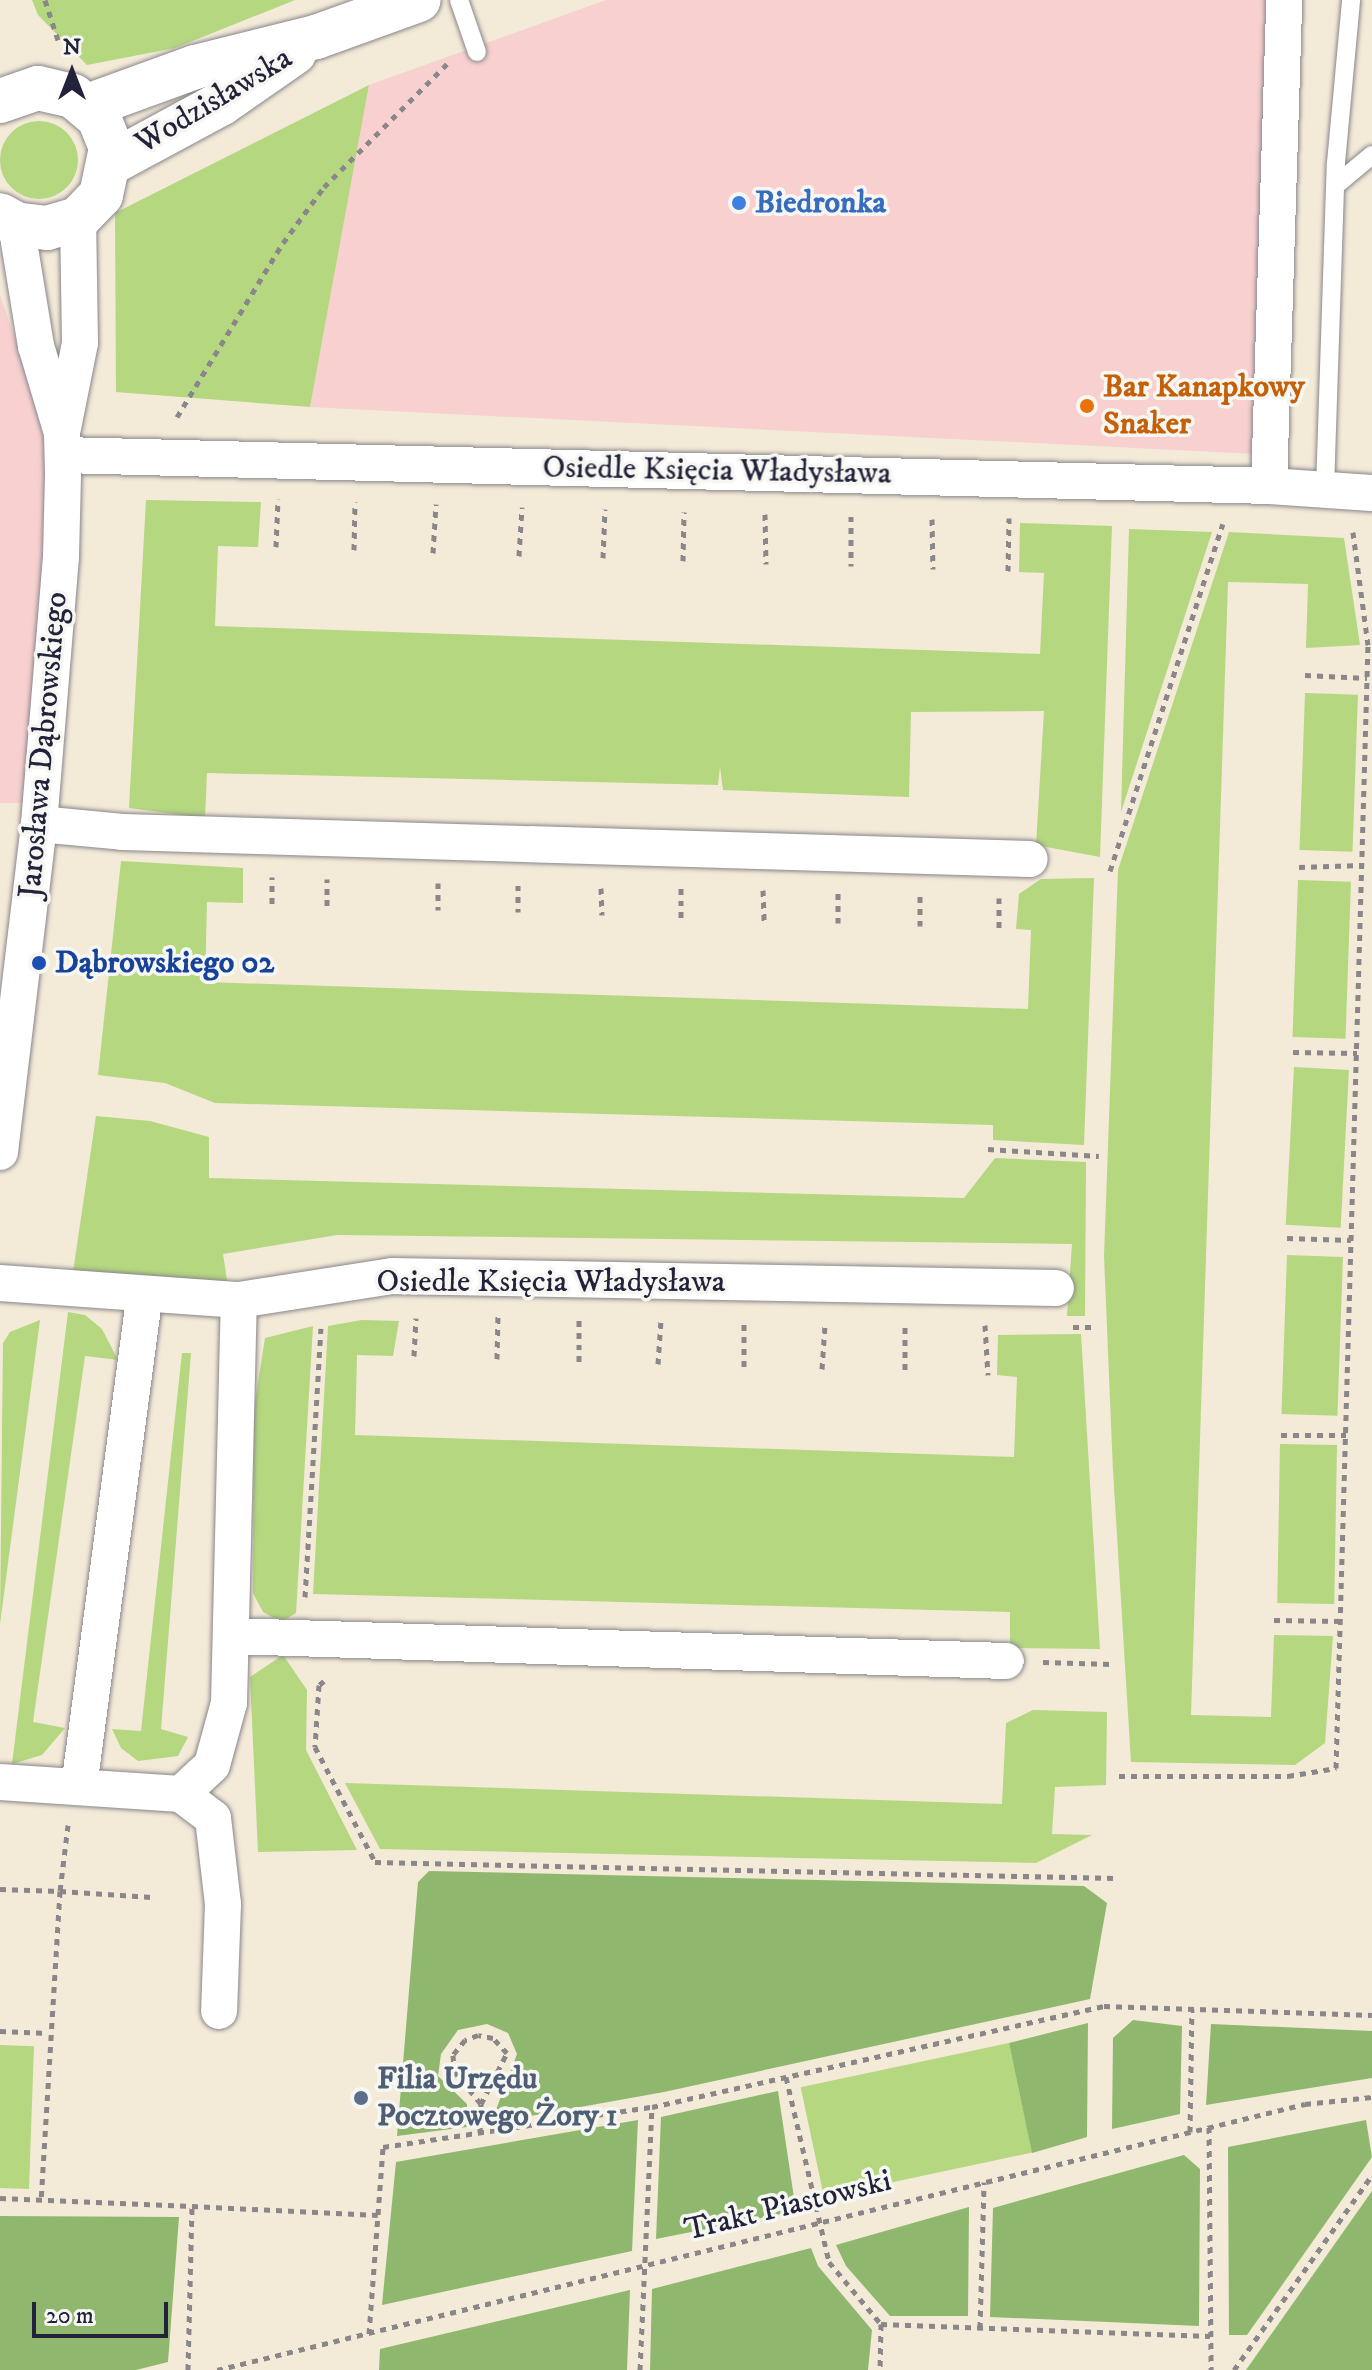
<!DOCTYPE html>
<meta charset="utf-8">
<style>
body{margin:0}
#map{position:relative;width:1372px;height:2370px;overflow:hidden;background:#f3ead8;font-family:"IM FELL DW Pica",serif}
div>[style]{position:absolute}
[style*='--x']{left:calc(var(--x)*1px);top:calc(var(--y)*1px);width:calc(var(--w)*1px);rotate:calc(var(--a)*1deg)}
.built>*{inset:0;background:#f7d0cf}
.green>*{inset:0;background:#b4d780;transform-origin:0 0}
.round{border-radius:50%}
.forest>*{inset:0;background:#8fb86e}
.path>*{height:5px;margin-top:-2.5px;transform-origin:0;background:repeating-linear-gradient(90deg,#8a868a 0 6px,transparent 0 12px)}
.roads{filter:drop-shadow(0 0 2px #8a868a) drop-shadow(0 0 2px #8a868a)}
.service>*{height:18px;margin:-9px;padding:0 9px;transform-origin:9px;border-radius:9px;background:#fff}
.minor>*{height:36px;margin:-18px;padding:0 18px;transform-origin:18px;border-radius:18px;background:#fff}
.tertiary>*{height:44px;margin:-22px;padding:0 22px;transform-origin:22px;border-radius:22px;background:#fff}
.dots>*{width:22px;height:22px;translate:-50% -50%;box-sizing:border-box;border:4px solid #f6f6f2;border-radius:50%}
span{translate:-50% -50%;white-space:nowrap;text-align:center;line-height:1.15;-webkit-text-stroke:7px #f6f6f2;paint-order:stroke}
.street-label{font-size:32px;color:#22223b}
.shop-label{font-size:32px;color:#366cbe;font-weight:700}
.left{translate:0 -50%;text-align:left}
.food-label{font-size:32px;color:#c56008;font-weight:700}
.transit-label{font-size:32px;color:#164399;font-weight:700}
.service-label{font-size:32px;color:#4e5e75;font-weight:700}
.north{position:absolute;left:32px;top:32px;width:80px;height:80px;-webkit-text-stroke:6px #f6f6f2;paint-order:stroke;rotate:0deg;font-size:22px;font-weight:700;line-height:32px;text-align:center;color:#22223b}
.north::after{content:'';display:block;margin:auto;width:28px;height:36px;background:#22223b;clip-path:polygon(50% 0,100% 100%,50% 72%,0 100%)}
.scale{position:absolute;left:32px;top:2302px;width:136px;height:36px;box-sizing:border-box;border:4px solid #22223b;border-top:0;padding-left:10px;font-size:24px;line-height:28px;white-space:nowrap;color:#22223b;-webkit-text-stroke:6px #f6f6f2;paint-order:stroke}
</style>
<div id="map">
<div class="built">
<i style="clip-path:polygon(606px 0,1267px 0,1256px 454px,310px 407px,369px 85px)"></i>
<i style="clip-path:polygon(0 295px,52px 445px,25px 803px,0 803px)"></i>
</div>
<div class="green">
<i style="clip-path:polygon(32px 0,295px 0,175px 48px,87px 65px,38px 15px)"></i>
<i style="clip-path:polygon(369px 85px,310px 407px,116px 392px,115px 213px)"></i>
<i class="round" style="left:0;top:121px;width:78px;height:78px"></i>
<i style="clip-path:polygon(146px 500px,261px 502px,258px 547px,218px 546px,215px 626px,1040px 654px,1044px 573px,1019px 572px,1020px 523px,1112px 526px,1100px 857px,1036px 845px,1044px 711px,911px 712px,909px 797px,723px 790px,720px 767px,718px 785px,207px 773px,205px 818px,129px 808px)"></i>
<i style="clip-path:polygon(1129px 529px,1212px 532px,1121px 812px)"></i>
<i style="clip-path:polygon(1229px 532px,1344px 538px,1360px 645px,1306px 648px,1308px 584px,1228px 582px,1191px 1715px,1271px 1717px,1274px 1635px,1333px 1636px,1325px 1743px,1295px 1765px,1131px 1762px,1113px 1471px,1104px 1256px,1118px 870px)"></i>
<i style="left:1305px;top:693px;width:53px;height:157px;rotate:2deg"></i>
<i style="clip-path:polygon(121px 861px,243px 868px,243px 903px,207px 902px,205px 982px,1028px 1009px,1031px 930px,1016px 929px,1019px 894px,1041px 879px,1094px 878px,1084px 1145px,993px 1140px,993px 1125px,215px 1103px,165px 1083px,98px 1075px)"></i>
<i style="left:1298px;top:880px;width:53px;height:157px;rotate:2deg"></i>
<i style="left:1294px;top:1067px;width:55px;height:158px;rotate:3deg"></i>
<i style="clip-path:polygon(96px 1116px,150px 1121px,209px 1137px,209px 1178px,964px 1198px,995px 1158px,1086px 1162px,1085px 1316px,1067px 1316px,1072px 1244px,337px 1235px,223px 1254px,228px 1286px,73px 1272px)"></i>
<i style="left:1287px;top:1255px;width:56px;height:159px;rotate:2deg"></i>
<i style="clip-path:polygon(68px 1312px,85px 1315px,102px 1329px,118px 1360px,85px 1356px,33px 1722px,65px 1728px,42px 1755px,12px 1764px)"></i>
<i style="clip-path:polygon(40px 1320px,0 1624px,3px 1343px,10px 1332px)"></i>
<i style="clip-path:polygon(362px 1320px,399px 1321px,393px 1356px,357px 1355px,355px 1435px,1014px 1457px,1017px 1377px,997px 1375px,998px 1335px,1081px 1334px,1100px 1649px,1010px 1648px,1010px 1612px,313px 1594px,328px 1326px)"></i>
<i style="clip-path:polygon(313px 1326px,296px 1613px,281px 1622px,263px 1612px,253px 1593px,254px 1408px,265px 1338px)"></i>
<i style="clip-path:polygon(182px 1353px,191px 1353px,161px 1729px,188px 1737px,178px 1756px,138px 1761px,121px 1748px,112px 1729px,141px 1731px)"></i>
<i style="left:1280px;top:1444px;width:57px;height:159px;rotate:1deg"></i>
<i style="clip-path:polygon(283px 1655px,307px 1690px,306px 1750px,357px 1850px,258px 1852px,250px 1677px)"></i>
<i style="clip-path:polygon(1033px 1710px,1107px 1712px,1106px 1785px,1055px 1787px,1052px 1834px,1092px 1835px,1036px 1863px,380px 1849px,345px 1783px,1002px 1804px,1006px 1723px)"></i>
<i style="left:1009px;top:2043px;width:112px;height:213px;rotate:78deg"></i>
<i style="left:0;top:2045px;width:34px;height:143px;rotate:2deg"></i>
</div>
<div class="forest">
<i style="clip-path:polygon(429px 1871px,1084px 1886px,1107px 1903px,1090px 1999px,664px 2092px,491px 2123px,517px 2054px,508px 2033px,487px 2024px,458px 2030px,441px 2054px,438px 2076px,467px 2104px,467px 2127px,397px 2136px,418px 1882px)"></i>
<i style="clip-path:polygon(1133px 2020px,1182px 2026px,1180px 2114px,1112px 2129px,1113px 2038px)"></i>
<i style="clip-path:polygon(1088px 2023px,1087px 2137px,1032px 2153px,1009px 2043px)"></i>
<i style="clip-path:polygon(1211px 2024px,1372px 2031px,1372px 2078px,1206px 2105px)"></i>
<i style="clip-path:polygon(778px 2091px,796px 2211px,656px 2239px,661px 2117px)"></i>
<i style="clip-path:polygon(638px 2120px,632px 2251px,382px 2305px,396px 2162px)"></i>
<i style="clip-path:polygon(1366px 2120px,1372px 2157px,1247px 2335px,1229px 2335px,1228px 2147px)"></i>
<i style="clip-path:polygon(1184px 2155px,1200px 2169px,1199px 2326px,990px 2317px,993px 2208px)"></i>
<i style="clip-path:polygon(1372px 2191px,1372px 2370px,1246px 2370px)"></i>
<i style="clip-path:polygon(969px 2207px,968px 2316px,890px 2316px,846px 2266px,836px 2245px)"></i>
<i style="clip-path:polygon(0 2216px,179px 2217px,168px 2362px,136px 2370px,0 2370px)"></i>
<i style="clip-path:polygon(811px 2248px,818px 2266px,872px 2330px,868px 2370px,650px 2370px,652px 2289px)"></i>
<i style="clip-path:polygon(630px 2290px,627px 2370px,379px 2370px,380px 2349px)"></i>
</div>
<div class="path">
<i style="--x:45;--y:0;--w:42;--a:72"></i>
<i style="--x:177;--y:417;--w:204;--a:-58.7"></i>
<i style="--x:283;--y:243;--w:69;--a:-53.8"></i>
<i style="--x:324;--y:187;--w:177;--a:-45"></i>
<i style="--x:765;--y:514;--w:50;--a:88.9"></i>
<i style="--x:851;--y:516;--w:50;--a:90"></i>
<i style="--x:932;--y:519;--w:50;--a:88.9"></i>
<i style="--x:276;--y:547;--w:48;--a:-87.6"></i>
<i style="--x:354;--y:550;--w:48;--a:-88.8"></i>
<i style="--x:433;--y:553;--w:49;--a:-86.5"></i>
<i style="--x:519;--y:556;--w:49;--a:-86.5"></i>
<i style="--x:603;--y:558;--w:49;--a:-87.7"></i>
<i style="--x:683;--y:561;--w:49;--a:-88.8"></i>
<i style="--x:1008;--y:571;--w:53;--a:-88.9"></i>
<i style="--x:1305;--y:675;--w:62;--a:2.8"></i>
<i style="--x:1299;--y:867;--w:63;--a:-1.8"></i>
<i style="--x:1110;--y:871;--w:365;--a:-72"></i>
<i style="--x:438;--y:883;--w:27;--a:90"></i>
<i style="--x:518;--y:885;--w:27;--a:90"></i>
<i style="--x:601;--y:888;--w:27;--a:88"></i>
<i style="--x:763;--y:890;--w:31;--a:88"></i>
<i style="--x:838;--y:893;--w:30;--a:90"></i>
<i style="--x:920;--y:896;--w:30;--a:90"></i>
<i style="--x:999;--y:898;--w:30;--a:90"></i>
<i style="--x:272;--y:904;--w:27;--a:-90"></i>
<i style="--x:327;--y:906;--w:27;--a:-90"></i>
<i style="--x:681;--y:918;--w:31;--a:-90"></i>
<i style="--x:1293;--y:1052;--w:64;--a:0.9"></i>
<i style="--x:988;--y:1149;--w:111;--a:3.6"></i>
<i style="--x:1287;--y:1238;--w:64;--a:1.8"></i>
<i style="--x:985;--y:1325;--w:50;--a:86.6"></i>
<i style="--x:905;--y:1327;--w:45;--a:90"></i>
<i style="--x:1073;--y:1327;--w:22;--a:0"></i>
<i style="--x:414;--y:1356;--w:38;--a:-87"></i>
<i style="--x:497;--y:1359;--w:43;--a:-88.7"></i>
<i style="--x:579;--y:1362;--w:44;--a:-90"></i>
<i style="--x:658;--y:1364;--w:44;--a:-86.1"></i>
<i style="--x:744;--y:1367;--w:45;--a:-90"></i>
<i style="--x:822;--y:1369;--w:44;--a:-86.1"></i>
<i style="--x:1281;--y:1435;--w:65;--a:0"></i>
<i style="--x:305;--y:1597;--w:269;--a:-86.6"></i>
<i style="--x:1274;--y:1620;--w:66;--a:0.9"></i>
<i style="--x:1043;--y:1662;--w:68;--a:1.7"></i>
<i style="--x:324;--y:1681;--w:6;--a:141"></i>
<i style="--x:319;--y:1685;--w:62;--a:93.7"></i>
<i style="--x:315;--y:1747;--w:130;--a:62.4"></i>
<i style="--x:375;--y:1862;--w:741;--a:1.24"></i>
<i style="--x:1119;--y:1776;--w:169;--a:0"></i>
<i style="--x:1288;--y:1776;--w:49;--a:-9.5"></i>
<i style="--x:1336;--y:1768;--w:1123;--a:-88.37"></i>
<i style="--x:1368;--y:645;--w:114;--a:-97.6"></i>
<i style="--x:68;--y:1825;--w:66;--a:96.9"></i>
<i style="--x:60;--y:1891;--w:92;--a:3.7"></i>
<i style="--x:0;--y:1889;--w:60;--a:1.9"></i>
<i style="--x:60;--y:1891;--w:309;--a:93.5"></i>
<i style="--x:0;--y:2031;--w:48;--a:2.4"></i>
<i style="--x:786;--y:2077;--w:190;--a:76.9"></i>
<i style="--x:829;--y:2262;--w:81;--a:50"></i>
<i style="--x:881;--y:2324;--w:46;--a:91.2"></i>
<i style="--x:1209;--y:2127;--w:243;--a:89.5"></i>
<i style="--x:1190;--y:2132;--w:123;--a:-89.1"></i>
<i style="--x:480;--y:2133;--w:29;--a:-88"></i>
<i style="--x:481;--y:2104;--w:57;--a:-63"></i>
<i style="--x:507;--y:2053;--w:21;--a:-133"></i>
<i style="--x:493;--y:2038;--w:15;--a:-169"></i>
<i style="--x:478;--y:2035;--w:14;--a:159"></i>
<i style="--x:465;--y:2040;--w:19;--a:129"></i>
<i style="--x:453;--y:2055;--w:16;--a:86"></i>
<i style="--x:454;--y:2071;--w:43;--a:50.7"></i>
<i style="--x:0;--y:2198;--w:192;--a:2.4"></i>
<i style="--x:881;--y:2324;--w:329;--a:2.1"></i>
<i style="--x:980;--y:2328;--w:146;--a:-88.4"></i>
<i style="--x:369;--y:2334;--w:188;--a:-85.7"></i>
<i style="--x:383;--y:2147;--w:272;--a:-8.5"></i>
<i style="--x:652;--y:2107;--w:463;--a:-12.6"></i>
<i style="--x:1104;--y:2006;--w:268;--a:1.9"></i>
<i style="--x:188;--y:2370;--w:164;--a:-88.6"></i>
<i style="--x:192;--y:2206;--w:186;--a:2.8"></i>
<i style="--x:217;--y:2370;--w:1120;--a:-13.74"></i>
<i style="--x:1305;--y:2104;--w:67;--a:-6"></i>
<i style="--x:640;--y:2370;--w:263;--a:-87.4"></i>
<i style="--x:1234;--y:2370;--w:239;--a:-54.7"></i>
</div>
<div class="roads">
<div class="service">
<i style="--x:459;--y:0;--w:55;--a:70.9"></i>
<i style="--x:1336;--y:185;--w:47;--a:-39.8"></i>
<i style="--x:1325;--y:489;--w:326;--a:-88.1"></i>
<i style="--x:1336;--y:163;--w:164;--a:-84.7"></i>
</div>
<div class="minor">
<i style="--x:63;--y:428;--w:87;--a:-78.7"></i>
<i style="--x:80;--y:343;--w:124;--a:-90.9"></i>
<i style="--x:63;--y:455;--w:1206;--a:1.47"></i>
<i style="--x:1269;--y:486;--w:103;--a:3.9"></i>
<i style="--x:1269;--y:486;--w:486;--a:-88.2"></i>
<i style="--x:39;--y:824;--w:84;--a:5.4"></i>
<i style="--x:123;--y:832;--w:907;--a:1.71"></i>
<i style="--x:0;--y:1152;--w:330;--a:-83.2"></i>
<i style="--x:39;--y:824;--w:268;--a:-85.3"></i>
<i style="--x:61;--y:557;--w:83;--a:-88.6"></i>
<i style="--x:63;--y:474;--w:41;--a:-91.4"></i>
<i style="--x:62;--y:433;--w:91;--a:-106.6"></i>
<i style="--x:36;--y:346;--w:124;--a:-99.3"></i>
<i style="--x:0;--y:1283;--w:240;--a:4.1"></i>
<i style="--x:239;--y:1300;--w:155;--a:-8.9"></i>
<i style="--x:392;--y:1276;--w:664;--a:1.04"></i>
<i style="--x:232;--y:1636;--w:774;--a:1.85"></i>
<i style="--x:0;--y:1782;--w:181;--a:3.8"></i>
<i style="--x:181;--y:1794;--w:42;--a:-43.1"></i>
<i style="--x:212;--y:1765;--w:64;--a:-74.7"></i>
<i style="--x:229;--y:1703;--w:403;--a:-88.6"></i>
<i style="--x:79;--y:1787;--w:497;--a:-82.4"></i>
<i style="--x:181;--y:1794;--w:40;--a:37"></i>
<i style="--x:213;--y:1818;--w:87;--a:83.4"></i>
<i style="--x:223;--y:1904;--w:107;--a:92.1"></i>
</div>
<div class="tertiary">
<i style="--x:0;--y:101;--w:40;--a:-18.9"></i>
<i style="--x:38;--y:88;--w:36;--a:13"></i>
<i style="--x:73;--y:96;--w:34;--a:40"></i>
<i style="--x:99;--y:118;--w:32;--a:68"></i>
<i style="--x:111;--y:148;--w:48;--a:102"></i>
<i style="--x:101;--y:195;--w:33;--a:134"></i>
<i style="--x:78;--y:219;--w:32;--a:164"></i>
<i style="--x:47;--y:228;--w:31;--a:-173"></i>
<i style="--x:16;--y:224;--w:18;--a:-151"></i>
<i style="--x:88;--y:106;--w:114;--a:-20"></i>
<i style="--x:195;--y:67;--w:125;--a:-13.9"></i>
<i style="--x:316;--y:37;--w:109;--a:-19.8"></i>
<i style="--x:111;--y:163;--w:126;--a:-28.4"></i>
<i style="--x:222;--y:103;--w:88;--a:-34.8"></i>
</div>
</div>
<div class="dots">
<i style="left:739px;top:203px;background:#3f7fe0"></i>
<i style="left:1087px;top:406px;background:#e8710a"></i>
<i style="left:39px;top:963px;background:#1a4fb4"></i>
<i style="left:361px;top:2098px;background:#5c6f8a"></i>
</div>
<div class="street-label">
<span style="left:214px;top:101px;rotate:-31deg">Wodzisławska</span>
<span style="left:717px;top:471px;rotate:1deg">Osiedle Księcia Władysława</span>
<span style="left:44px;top:745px;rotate:-85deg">Jarosława Dąbrowskiego</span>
<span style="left:551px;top:1282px">Osiedle Księcia Władysława</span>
<span style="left:788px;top:2206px;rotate:-14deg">Trakt Piastowski</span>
</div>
<div class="shop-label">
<span class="left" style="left:755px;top:203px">Biedronka</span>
</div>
<div class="food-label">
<span class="left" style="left:1103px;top:406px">Bar Kanapkowy<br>Snaker</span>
</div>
<div class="transit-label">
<span class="left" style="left:55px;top:963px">Dąbrowskiego 02</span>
</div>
<div class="service-label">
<span class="left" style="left:377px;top:2098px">Filia Urzędu<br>Pocztowego Żory 1</span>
</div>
<div class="north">N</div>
<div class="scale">20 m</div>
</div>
